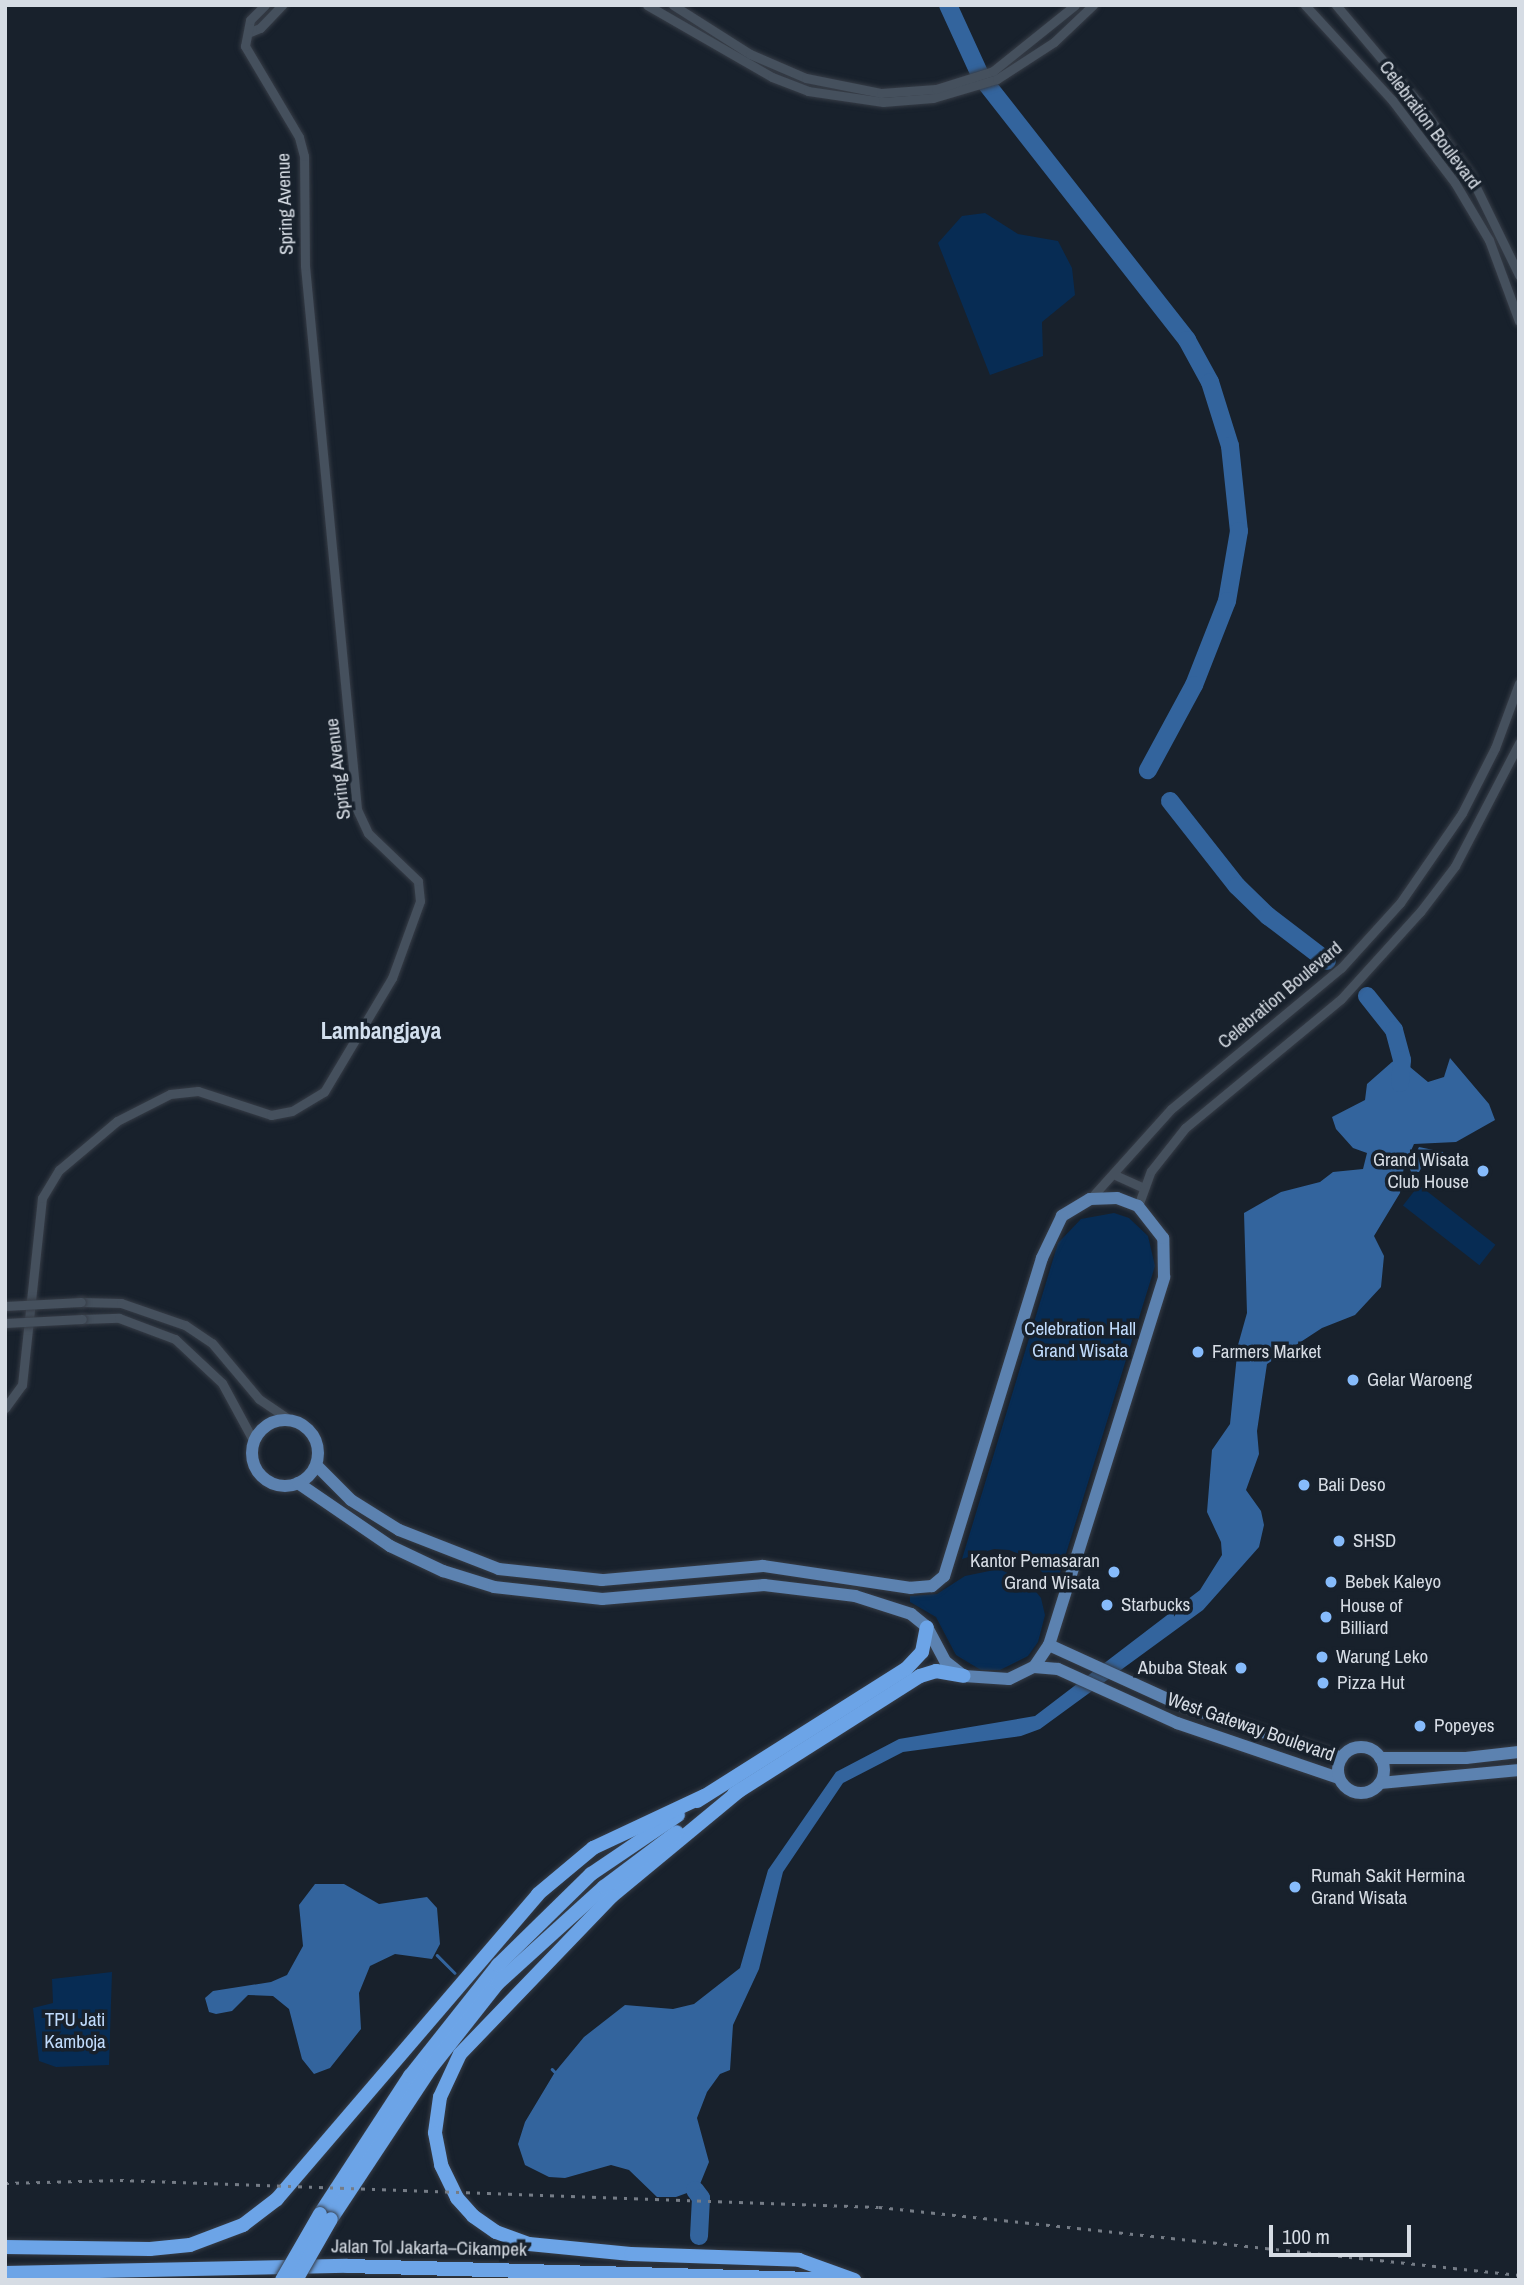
<!DOCTYPE html>
<meta charset="utf-8">
<style>
body{margin:0}
#map{position:relative;width:1524px;height:2285px;overflow:hidden;background:#18212c;font-family:"Archivo Narrow",sans-serif}
div>[style]{position:absolute}
[style*='--x']{left:calc(var(--x)*1px);top:calc(var(--y)*1px);width:calc(var(--w)*1px);rotate:calc(var(--a)*1deg)}
.green>*{inset:0;background:#072c54;transform-origin:0 0}
.water>*{inset:0;background:#33649d}
.stream>*{height:2.5px;margin:-1.25px;padding:0 1.25px;transform-origin:1.25px;border-radius:1.25px;background:#33649d}
.river>*{height:18px;margin:-9px;padding:0 9px;transform-origin:9px;border-radius:9px;background:#33649d}
.roads{filter:drop-shadow(0 0 2px #363c46) drop-shadow(0 0 2px #363c46)}
.tertiary>*{height:9px;margin:-4.5px;padding:0 4.5px;transform-origin:4.5px;border-radius:4.5px;background:#45505d}
.primary>*{height:12px;margin:-6px;padding:0 6px;transform-origin:6px;border-radius:6px;background:#5c82b0}
.primary>.ring{margin:-6px;padding:0;box-sizing:content-box;background:none;border:12px solid #5c82b0;border-radius:50%}
.motorway>*{height:14px;margin:-7px;padding:0 7px;transform-origin:7px;border-radius:7px;background:#6ca4e7}
.rail>*{height:2.5px;margin-top:-1.25px;transform-origin:0;background:repeating-linear-gradient(90deg,#757c86 0 3.5px,transparent 0 10.5px)}
.bridges{filter:drop-shadow(0 0 2px #363c46) drop-shadow(0 0 2px #363c46)}
.tertiary-bridge>*{height:9px;margin:-4.5px;padding:0 4.5px;transform-origin:4.5px;border-radius:4.5px;background:#45505d}
.motorway-bridge>*{height:14px;margin:-7px;padding:0 7px;transform-origin:7px;border-radius:7px;background:#6ca4e7}
.dots>*{width:19px;height:19px;translate:-50% -50%;box-sizing:border-box;border:4px solid #18212c;border-radius:50%}
span{translate:-50% -50%;white-space:nowrap;text-align:center;line-height:1.15;-webkit-text-stroke:7px #18212c;paint-order:stroke}
.street-label{font-size:19px;color:#d6dce4}
.poi-label{font-size:19px;color:#d6dce4}
.right{translate:-100% -50%;text-align:right}
.left{translate:0 -50%;text-align:left}
.park-label{font-size:19px;color:#c0dbfc}
.quarter-label{font-size:23px;color:#d2dfee;font-weight:700}
.frame{position:absolute;inset:0;border:7px solid #d6dce4;pointer-events:none}
.scale{position:absolute;left:1269px;top:2225px;width:142px;height:32px;box-sizing:border-box;border:4px solid #d6dce4;border-top:0;padding-left:9px;font-size:21px;line-height:24px;white-space:nowrap;color:#d6dce4;-webkit-text-stroke:5px #18212c;paint-order:stroke}
</style>
<div id="map">
<div class="green">
<i style="clip-path:polygon(985px 213px,1018px 234px,1058px 241px,1072px 268px,1075px 295px,1042px 322px,1043px 356px,990px 375px,938px 243px,962px 216px)"></i>
<i style="left:1419px;top:1185px;width:97px;height:26px;rotate:38deg"></i>
<i style="clip-path:polygon(1114px 1213px,1129px 1218px,1148px 1236px,1155px 1266px,1056px 1586px,1027px 1557px,1009px 1550px,994px 1549px,962px 1559px,1058px 1243px,1081px 1219px)"></i>
<i style="clip-path:polygon(999px 1569px,1029px 1583px,1041px 1598px,1045px 1615px,1038px 1642px,1028px 1656px,1000px 1670px,981px 1670px,956px 1655px,936px 1617px,910px 1602px,910px 1596px,937px 1594px,965px 1576px)"></i>
<i style="clip-path:polygon(112px 1972px,109px 2065px,56px 2067px,39px 2061px,33px 2008px,53px 2003px,52px 1979px)"></i>
</div>
<div class="water">
<i style="clip-path:polygon(1408px 1057px,1410px 1067px,1428px 1082px,1444px 1077px,1450px 1058px,1489px 1104px,1495px 1120px,1456px 1142px,1414px 1144px,1404px 1166px,1400px 1193px,1374px 1236px,1384px 1256px,1381px 1287px,1355px 1315px,1322px 1328px,1267px 1364px,1257px 1431px,1259px 1454px,1246px 1490px,1261px 1511px,1264px 1525px,1259px 1547px,1203px 1610px,1040px 1729px,1021px 1736px,903px 1752px,843px 1783px,783px 1872px,759px 1969px,733px 2025px,730px 2070px,720px 2074px,707px 2092px,697px 2118px,709px 2162px,698px 2189px,676px 2197px,657px 2197px,629px 2170px,611px 2165px,565px 2178px,549px 2177px,525px 2165px,518px 2144px,525px 2122px,555px 2072px,584px 2037px,625px 2005px,673px 2009px,694px 2004px,740px 1968px,768px 1870px,836px 1772px,899px 1739px,1035px 1716px,1200px 1590px,1222px 1555px,1221px 1542px,1207px 1512px,1212px 1450px,1230px 1424px,1238px 1345px,1247px 1313px,1244px 1213px,1281px 1192px,1320px 1182px,1333px 1172px,1363px 1169px,1367px 1153px,1353px 1148px,1336px 1129px,1332px 1117px,1365px 1100px,1367px 1084px,1392px 1062px)"></i>
<i style="clip-path:polygon(1419px 1147px,1443px 1152px,1446px 1162px,1441px 1165px,1424px 1163px,1419px 1172px,1411px 1172px,1409px 1166px)"></i>
<i style="clip-path:polygon(315px 1884px,344px 1884px,379px 1904px,427px 1897px,437px 1908px,440px 1944px,432px 1959px,395px 1954px,370px 1966px,359px 1993px,361px 2029px,330px 2068px,314px 2074px,302px 2059px,289px 2009px,273px 1996px,248px 1995px,232px 2011px,216px 2014px,209px 2012px,205px 1998px,213px 1991px,271px 1982px,287px 1975px,303px 1946px,299px 1905px)"></i>
</div>
<div class="stream">
<i style="--x:437;--y:1955;--w:25;--a:45"></i>
<i style="--x:552;--y:2069;--w:4;--a:45"></i>
</div>
<div class="river">
<i style="--x:948;--y:5;--w:79;--a:65.4"></i>
<i style="--x:981;--y:77;--w:334;--a:51.9"></i>
<i style="--x:1187;--y:340;--w:48;--a:61.3"></i>
<i style="--x:1210;--y:382;--w:67;--a:72.6"></i>
<i style="--x:1230;--y:446;--w:85;--a:84"></i>
<i style="--x:1239;--y:531;--w:71;--a:99.7"></i>
<i style="--x:1227;--y:601;--w:90;--a:111.4"></i>
<i style="--x:1194;--y:685;--w:97;--a:118.4"></i>
<i style="--x:1170;--y:801;--w:108;--a:51.8"></i>
<i style="--x:1237;--y:886;--w:43;--a:44.1"></i>
<i style="--x:1268;--y:916;--w:74;--a:37.3"></i>
<i style="--x:1367;--y:996;--w:43;--a:51.5"></i>
<i style="--x:1394;--y:1030;--w:31;--a:75"></i>
<i style="--x:1402;--y:1060;--w:23;--a:95"></i>
<i style="--x:695;--y:2190;--w:10;--a:53"></i>
<i style="--x:701;--y:2198;--w:38;--a:93"></i>
</div>
<div class="roads">
<div class="tertiary">
<i style="--x:647;--y:5;--w:144;--a:29.9"></i>
<i style="--x:772;--y:77;--w:39;--a:21"></i>
<i style="--x:808;--y:91;--w:76;--a:8.3"></i>
<i style="--x:883;--y:102;--w:50;--a:-4.6"></i>
<i style="--x:933;--y:98;--w:67;--a:-16.5"></i>
<i style="--x:997;--y:79;--w:68;--a:-33"></i>
<i style="--x:1054;--y:42;--w:54;--a:-43.5"></i>
<i style="--x:673;--y:5;--w:91;--a:32.5"></i>
<i style="--x:750;--y:54;--w:61;--a:23.2"></i>
<i style="--x:806;--y:78;--w:76;--a:11.3"></i>
<i style="--x:881;--y:93;--w:55;--a:-4.2"></i>
<i style="--x:936;--y:89;--w:60;--a:-17.5"></i>
<i style="--x:993;--y:71;--w:105;--a:-38.8"></i>
<i style="--x:1305;--y:5;--w:129;--a:47.5"></i>
<i style="--x:1392;--y:100;--w:104;--a:52.8"></i>
<i style="--x:1455;--y:183;--w:66;--a:59.2"></i>
<i style="--x:1489;--y:240;--w:86;--a:69.7"></i>
<i style="--x:1336;--y:5;--w:126;--a:49.8"></i>
<i style="--x:1417;--y:101;--w:89;--a:54.2"></i>
<i style="--x:1469;--y:173;--w:114;--a:63.9"></i>
<i style="--x:250;--y:32;--w:11;--a:-22"></i>
<i style="--x:260;--y:28;--w:32;--a:-46"></i>
<i style="--x:1115;--y:1175;--w:32;--a:24"></i>
<i style="--x:1090;--y:1199;--w:121;--a:-48"></i>
<i style="--x:1171;--y:1109;--w:221;--a:-39.7"></i>
<i style="--x:1341;--y:968;--w:88;--a:-47.8"></i>
<i style="--x:1400;--y:903;--w:109;--a:-55.4"></i>
<i style="--x:1462;--y:813;--w:73;--a:-63.1"></i>
<i style="--x:1495;--y:748;--w:69;--a:-69.7"></i>
<i style="--x:1138;--y:1206;--w:37;--a:-70"></i>
<i style="--x:1151;--y:1171;--w:55;--a:-51.7"></i>
<i style="--x:1185;--y:1128;--w:202;--a:-39.6"></i>
<i style="--x:1341;--y:999;--w:118;--a:-47.8"></i>
<i style="--x:1420;--y:912;--w:58;--a:-52.7"></i>
<i style="--x:1455;--y:866;--w:139;--a:-62.5"></i>
<i style="--x:81;--y:1302;--w:40;--a:1.4"></i>
<i style="--x:121;--y:1303;--w:68;--a:19"></i>
<i style="--x:185;--y:1325;--w:32;--a:34"></i>
<i style="--x:212;--y:1343;--w:73;--a:50"></i>
<i style="--x:259;--y:1399;--w:37;--a:34"></i>
<i style="--x:82;--y:1319;--w:37;--a:-2"></i>
<i style="--x:119;--y:1318;--w:60;--a:20.6"></i>
<i style="--x:175;--y:1339;--w:64;--a:43.1"></i>
<i style="--x:222;--y:1383;--w:67;--a:61.5"></i>
<i style="--x:5;--y:1408;--w:29;--a:-54"></i>
<i style="--x:22;--y:1385;--w:188;--a:-83.9"></i>
<i style="--x:42;--y:1198;--w:33;--a:-59"></i>
<i style="--x:59;--y:1170;--w:76;--a:-40.2"></i>
<i style="--x:117;--y:1121;--w:59;--a:-27"></i>
<i style="--x:170;--y:1094;--w:28;--a:-6"></i>
<i style="--x:198;--y:1091;--w:77;--a:18.2"></i>
<i style="--x:271;--y:1115;--w:21;--a:-11"></i>
<i style="--x:292;--y:1111;--w:37;--a:-31"></i>
<i style="--x:324;--y:1092;--w:133;--a:-59.2"></i>
<i style="--x:392;--y:978;--w:82;--a:-70"></i>
<i style="--x:420;--y:901;--w:20;--a:-96"></i>
<i style="--x:418;--y:881;--w:69;--a:-136.2"></i>
<i style="--x:368;--y:833;--w:26;--a:-115"></i>
<i style="--x:357;--y:809;--w:545;--a:-95.47"></i>
<i style="--x:305;--y:266;--w:110;--a:-90.5"></i>
<i style="--x:304;--y:156;--w:20;--a:-105"></i>
<i style="--x:299;--y:137;--w:106;--a:-120.7"></i>
<i style="--x:245;--y:46;--w:26;--a:-79"></i>
<i style="--x:250;--y:20;--w:21;--a:-45"></i>
</div>
<div class="primary">
<i class="ring" style="left:252px;top:1420px;width:54px;height:54px"></i>
<i style="--x:298;--y:1483;--w:112;--a:34.4"></i>
<i style="--x:390;--y:1546;--w:59;--a:25.3"></i>
<i style="--x:443;--y:1571;--w:53;--a:17.4"></i>
<i style="--x:494;--y:1587;--w:109;--a:6.3"></i>
<i style="--x:602;--y:1599;--w:163;--a:-4.9"></i>
<i style="--x:764;--y:1585;--w:92;--a:6.9"></i>
<i style="--x:855;--y:1596;--w:59;--a:17.8"></i>
<i style="--x:911;--y:1614;--w:21;--a:39"></i>
<i style="--x:927;--y:1627;--w:40;--a:62"></i>
<i style="--x:946;--y:1662;--w:23;--a:38"></i>
<i style="--x:964;--y:1676;--w:45;--a:3.8"></i>
<i style="--x:1009;--y:1679;--w:28;--a:-26"></i>
<i style="--x:1034;--y:1667;--w:27;--a:-56"></i>
<i style="--x:1049;--y:1645;--w:386;--a:-72.6"></i>
<i style="--x:1164;--y:1277;--w:39;--a:-91"></i>
<i style="--x:1163;--y:1238;--w:41;--a:-128"></i>
<i style="--x:1138;--y:1206;--w:22;--a:-159"></i>
<i style="--x:1117;--y:1198;--w:27;--a:178"></i>
<i style="--x:1090;--y:1199;--w:33;--a:149"></i>
<i style="--x:1062;--y:1216;--w:47;--a:115.5"></i>
<i style="--x:1042;--y:1258;--w:333;--a:107.1"></i>
<i style="--x:944;--y:1576;--w:16;--a:140"></i>
<i style="--x:932;--y:1586;--w:21;--a:175"></i>
<i style="--x:911;--y:1588;--w:150;--a:-171.5"></i>
<i style="--x:763;--y:1566;--w:162;--a:175"></i>
<i style="--x:602;--y:1580;--w:104;--a:-173.9"></i>
<i style="--x:499;--y:1569;--w:107;--a:-158.7"></i>
<i style="--x:399;--y:1530;--w:57;--a:-148"></i>
<i style="--x:351;--y:1500;--w:49;--a:-135"></i>
<i style="--x:1049;--y:1645;--w:147;--a:24.5"></i>
<i style="--x:1183;--y:1706;--w:167;--a:18.1"></i>
<i style="--x:1034;--y:1667;--w:24;--a:5"></i>
<i style="--x:1058;--y:1669;--w:131;--a:24.4"></i>
<i style="--x:1177;--y:1723;--w:171;--a:18.8"></i>
<i class="ring" style="left:1338px;top:1747px;width:34px;height:34px"></i>
<i style="--x:1380;--y:1758;--w:86;--a:0"></i>
<i style="--x:1466;--y:1758;--w:53;--a:-6.5"></i>
<i style="--x:1380;--y:1783;--w:140;--a:-5.3"></i>
</div>
<div class="motorway">
<i style="--x:740;--y:1790;--w:166;--a:140.4"></i>
<i style="--x:612;--y:1896;--w:219;--a:133.9"></i>
<i style="--x:460;--y:2054;--w:47;--a:114.9"></i>
<i style="--x:440;--y:2097;--w:36;--a:98"></i>
<i style="--x:435;--y:2133;--w:33;--a:79"></i>
<i style="--x:441;--y:2165;--w:37;--a:64"></i>
<i style="--x:457;--y:2198;--w:24;--a:48"></i>
<i style="--x:473;--y:2216;--w:28;--a:35"></i>
<i style="--x:496;--y:2232;--w:35;--a:20"></i>
<i style="--x:529;--y:2244;--w:102;--a:5.6"></i>
<i style="--x:631;--y:2254;--w:168;--a:2"></i>
<i style="--x:799;--y:2260;--w:59;--a:20"></i>
<i style="--x:734;--y:1794;--w:220;--a:-32.4"></i>
<i style="--x:920;--y:1676;--w:17;--a:-17"></i>
<i style="--x:936;--y:1671;--w:28;--a:10"></i>
<i style="--x:697;--y:1801;--w:247;--a:-32.3"></i>
<i style="--x:906;--y:1669;--w:23;--a:-47"></i>
<i style="--x:922;--y:1652;--w:25;--a:-79"></i>
<i style="--x:320;--y:2214;--w:165;--a:-56.9"></i>
<i style="--x:410;--y:2076;--w:142;--a:-51.6"></i>
<i style="--x:498;--y:1965;--w:130;--a:-44.4"></i>
<i style="--x:591;--y:1874;--w:105;--a:-34.1"></i>
<i style="--x:331;--y:2219;--w:181;--a:-56.5"></i>
<i style="--x:431;--y:2068;--w:108;--a:-51.8"></i>
<i style="--x:498;--y:1983;--w:143;--a:-42.2"></i>
<i style="--x:604;--y:1887;--w:91;--a:-37"></i>
<i style="--x:5;--y:2247;--w:145;--a:0.8"></i>
<i style="--x:150;--y:2249;--w:40;--a:-5.7"></i>
<i style="--x:190;--y:2245;--w:57;--a:-20.7"></i>
<i style="--x:243;--y:2225;--w:43;--a:-37.4"></i>
<i style="--x:277;--y:2199;--w:401;--a:-49.4"></i>
<i style="--x:538;--y:1894;--w:72;--a:-39.9"></i>
<i style="--x:593;--y:1848;--w:123;--a:-25.1"></i>
<i style="--x:5;--y:2273;--w:342;--a:-1.2"></i>
<i style="--x:347;--y:2266;--w:500;--a:1.6"></i>
</div>
</div>
<div class="rail">
<i style="--x:5;--y:2183;--w:115;--a:-1.5"></i>
<i style="--x:120;--y:2180;--w:759;--a:2.04"></i>
<i style="--x:879;--y:2207;--w:644;--a:6.06"></i>
</div>
<div class="bridges">
<div class="tertiary-bridge">
<i style="--x:5;--y:1306;--w:76;--a:-3"></i>
<i style="--x:5;--y:1323;--w:77;--a:-3"></i>
</div>
<div class="motorway-bridge">
<i style="--x:282;--y:2280;--w:76;--a:-60.1"></i>
<i style="--x:296;--y:2280;--w:70;--a:-60.2"></i>
</div>
</div>
<div class="dots">
<i style="left:1483px;top:1171px;background:#86bbfb"></i>
<i style="left:1198px;top:1352px;background:#86bbfb"></i>
<i style="left:1353px;top:1380px;background:#86bbfb"></i>
<i style="left:1304px;top:1485px;background:#86bbfb"></i>
<i style="left:1339px;top:1541px;background:#86bbfb"></i>
<i style="left:1114px;top:1572px;background:#86bbfb"></i>
<i style="left:1331px;top:1582px;background:#86bbfb"></i>
<i style="left:1107px;top:1605px;background:#86bbfb"></i>
<i style="left:1326px;top:1617px;background:#86bbfb"></i>
<i style="left:1322px;top:1657px;background:#86bbfb"></i>
<i style="left:1241px;top:1668px;background:#86bbfb"></i>
<i style="left:1323px;top:1683px;background:#86bbfb"></i>
<i style="left:1420px;top:1726px;background:#86bbfb"></i>
<i style="left:1295px;top:1887px;background:#86bbfb"></i>
</div>
<div class="street-label">
<span style="left:1430px;top:125px;rotate:53deg">Celebration Boulevard</span>
<span style="left:285px;top:204px;rotate:-92deg">Spring Avenue</span>
<span style="left:338px;top:769px;rotate:-97deg">Spring Avenue</span>
<span style="left:1280px;top:995px;rotate:-40deg">Celebration Boulevard</span>
<span style="left:1251px;top:1727px;rotate:19deg">West Gateway Boulevard</span>
<span style="left:429px;top:2248px;rotate:1deg">Jalan Tol Jakarta–Cikampek</span>
</div>
<div class="poi-label">
<span class="right" style="left:1469px;top:1171px">Grand Wisata<br>Club House</span>
<span class="left" style="left:1212px;top:1352px">Farmers Market</span>
<span class="left" style="left:1367px;top:1380px">Gelar Waroeng</span>
<span class="left" style="left:1318px;top:1485px">Bali Deso</span>
<span class="left" style="left:1353px;top:1541px">SHSD</span>
<span class="right" style="left:1100px;top:1572px">Kantor Pemasaran<br>Grand Wisata</span>
<span class="left" style="left:1345px;top:1582px">Bebek Kaleyo</span>
<span class="left" style="left:1121px;top:1605px">Starbucks</span>
<span class="left" style="left:1340px;top:1617px">House of<br>Billiard</span>
<span class="left" style="left:1336px;top:1657px">Warung Leko</span>
<span class="right" style="left:1227px;top:1668px">Abuba Steak</span>
<span class="left" style="left:1337px;top:1683px">Pizza Hut</span>
<span class="left" style="left:1434px;top:1726px">Popeyes</span>
<span class="left" style="left:1311px;top:1887px">Rumah Sakit Hermina<br>Grand Wisata</span>
</div>
<div class="park-label">
<span style="left:1080px;top:1340px">Celebration Hall<br>Grand Wisata</span>
<span style="left:75px;top:2031px">TPU Jati<br>Kamboja</span>
</div>
<div class="quarter-label">
<span style="left:381px;top:1031px">Lambangjaya</span>
</div>
<div class="frame"></div>
<div class="scale">100 m</div>
</div>
